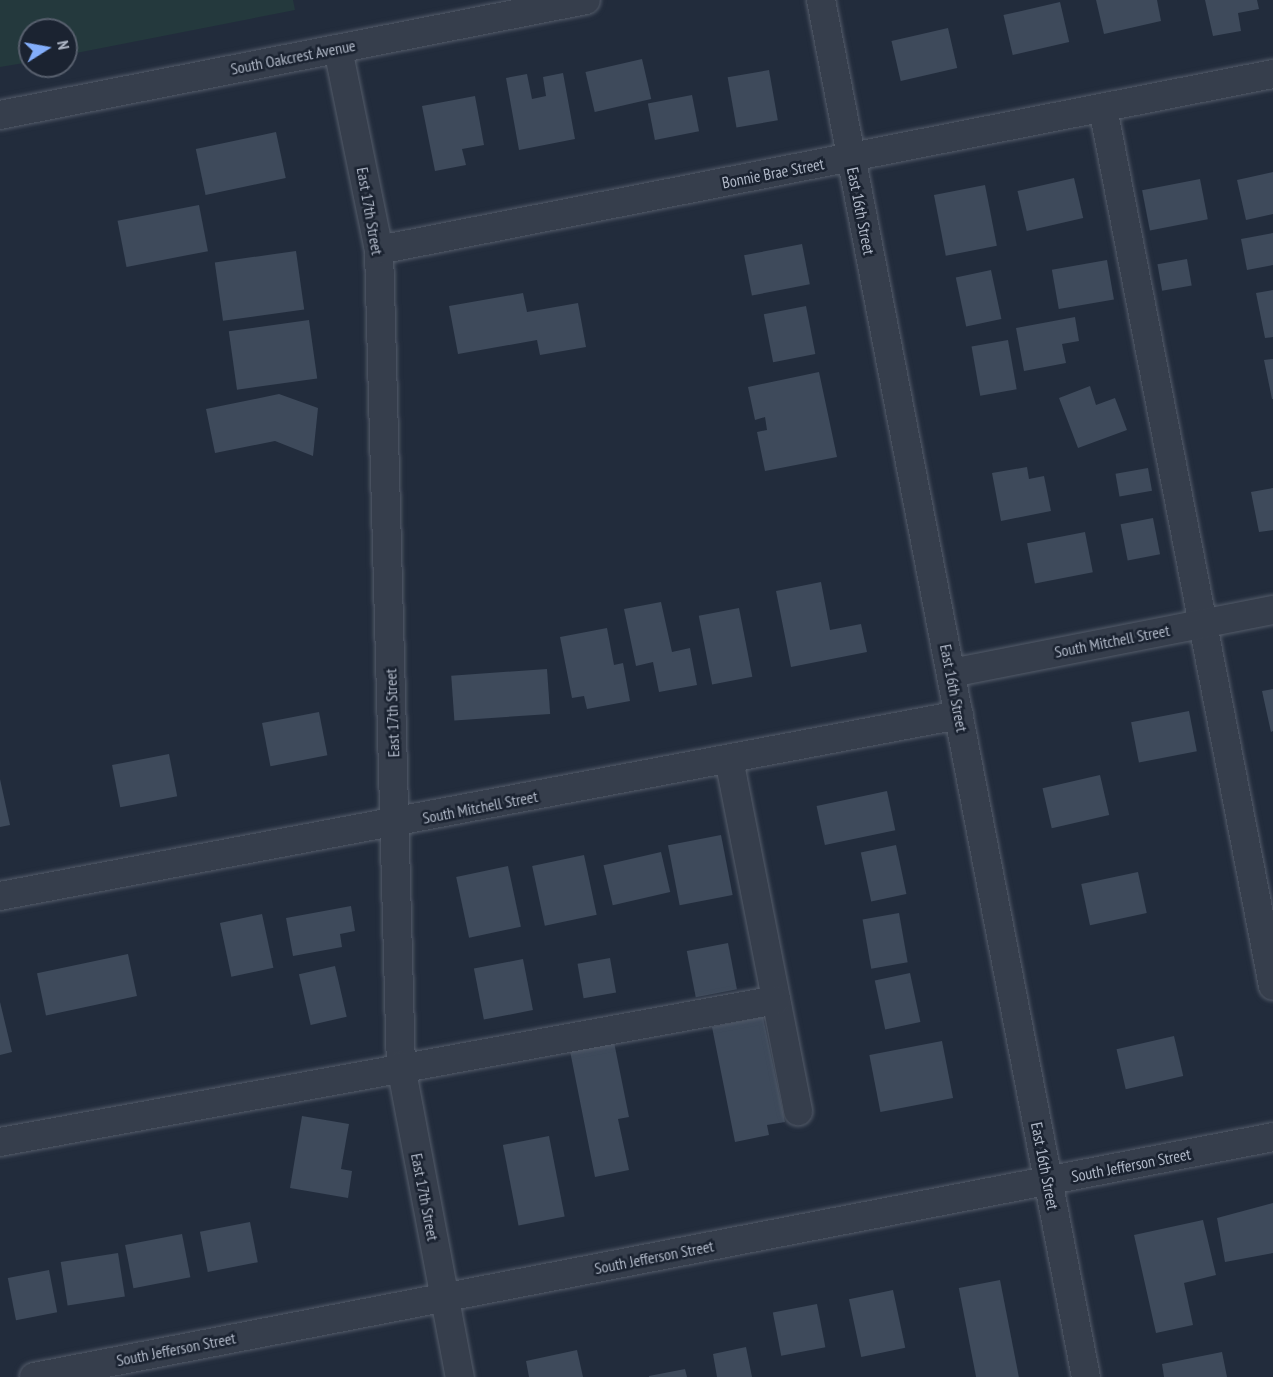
<!DOCTYPE html>
<style>
body{margin:0}
#map{position:relative;width:1273px;height:1377px;overflow:hidden;background:#222c3c;font-family:"PT Sans Narrow",sans-serif}
div>[style]{position:absolute}
[style*='--x']{left:calc(var(--x)*1px);top:calc(var(--y)*1px);width:calc(var(--w)*1px);rotate:calc(var(--a)*1deg)}
.green>*{inset:0;background:#24393d}
.building>*{inset:0;background:#3e4a5b;transform-origin:0 0}
.roads{filter:drop-shadow(0 0 2px #545c6a) drop-shadow(0 0 2px #545c6a)}
.minor>*{height:28px;margin:-14px;padding:0 14px;transform-origin:14px;border-radius:14px;background:#363e4c}
span{translate:-50% -50%;white-space:nowrap;text-align:center;line-height:1.15;-webkit-text-stroke:5px #1b2331;paint-order:stroke}
.street-label{font-size:16px;color:#b1b9c8}
.north{position:absolute;left:18px;top:18px;width:60px;height:60px;box-sizing:border-box;background:#1b2331;border:2px solid #575f6d;border-radius:50%;rotate:79deg;font-size:16px;font-weight:700;line-height:24px;text-align:center;color:#b1b9c8}
.north::after{content:'';display:block;margin:auto;width:21px;height:27px;background:#83aefb;clip-path:polygon(50% 0,100% 100%,50% 72%,0 100%)}
</style>
<div id="map">
<div class="green">
<i style="clip-path:polygon(0 0,293px 0,295px 10px,66px 55px,66px 30px,30px 30px,30px 62px,0 67px)"></i>
</div>
<div class="building">
<i style="clip-path:polygon(1096px 0,1157px 0,1161px 21px,1104px 34px)"></i>
<i style="clip-path:polygon(1205px 0,1257px 0,1259px 9px,1238px 13px,1241px 31px,1213px 36px)"></i>
<i style="left:1060px;top:2px;width:41px;height:58px;rotate:77deg"></i>
<i style="left:948px;top:28px;width:41px;height:58px;rotate:77deg"></i>
<i style="left:642px;top:59px;width:41px;height:58px;rotate:77deg"></i>
<i style="left:769px;top:70px;width:51px;height:42px;rotate:80deg"></i>
<i style="clip-path:polygon(563px 73px,575px 139px,519px 150px,506px 78px,527px 74px,532px 99px,546px 96px,543px 77px)"></i>
<i style="left:692px;top:95px;width:37px;height:45px;rotate:79deg"></i>
<i style="clip-path:polygon(475px 96px,484px 145px,462px 149px,466px 165px,435px 171px,422px 106px)"></i>
<i style="left:276px;top:132px;width:47px;height:82px;rotate:78deg"></i>
<i style="clip-path:polygon(1273px 172px,1273px 214px,1246px 220px,1237px 180px)"></i>
<i style="left:1074px;top:178px;width:41px;height:58px;rotate:77deg"></i>
<i style="left:1200px;top:179px;width:41px;height:59px;rotate:79deg"></i>
<i style="left:985px;top:185px;width:62px;height:52px;rotate:79deg"></i>
<i style="left:199px;top:205px;width:47px;height:83px;rotate:79deg"></i>
<i style="clip-path:polygon(1273px 233px,1273px 265px,1247px 270px,1241px 239px)"></i>
<i style="left:802px;top:244px;width:41px;height:59px;rotate:79deg"></i>
<i style="left:296px;top:251px;width:59px;height:82px;rotate:82deg"></i>
<i style="left:1187px;top:259px;width:27px;height:30px;rotate:80deg"></i>
<i style="left:1107px;top:260px;width:40px;height:56px;rotate:80deg"></i>
<i style="left:991px;top:270px;width:50px;height:36px;rotate:78deg"></i>
<i style="clip-path:polygon(1273px 290px,1273px 337px,1265px 338px,1256px 293px)"></i>
<i style="clip-path:polygon(523px 293px,527px 312px,578px 303px,586px 347px,540px 355px,537px 340px,458px 354px,449px 306px)"></i>
<i style="left:806px;top:306px;width:49px;height:43px;rotate:79deg"></i>
<i style="clip-path:polygon(1075px 317px,1079px 341px,1062px 344px,1066px 363px,1024px 371px,1016px 328px)"></i>
<i style="left:309px;top:320px;width:59px;height:81px;rotate:82deg"></i>
<i style="left:1008px;top:340px;width:50px;height:37px;rotate:80deg"></i>
<i style="clip-path:polygon(1273px 359px,1273px 399px,1272px 399px,1264px 360px)"></i>
<i style="clip-path:polygon(819px 372px,837px 457px,765px 471px,757px 432px,767px 430px,765px 417px,755px 420px,748px 387px)"></i>
<i style="clip-path:polygon(1090px 386px,1096px 405px,1115px 398px,1127px 430px,1078px 448px,1059px 398px)"></i>
<i style="clip-path:polygon(279px 394px,318px 408px,313px 456px,275px 441px,215px 453px,206px 409px)"></i>
<i style="clip-path:polygon(1027px 467px,1029px 479px,1044px 476px,1051px 511px,1001px 521px,992px 473px)"></i>
<i style="left:1148px;top:468px;width:23px;height:33px;rotate:80deg"></i>
<i style="clip-path:polygon(1273px 488px,1273px 530px,1259px 532px,1251px 492px)"></i>
<i style="left:1153px;top:518px;width:37px;height:33px;rotate:79deg"></i>
<i style="left:1085px;top:532px;width:41px;height:59px;rotate:79deg"></i>
<i style="clip-path:polygon(821px 582px,830px 630px,861px 624px,867px 652px,791px 667px,776px 591px)"></i>
<i style="clip-path:polygon(661px 602px,672px 652px,690px 648px,697px 685px,659px 692px,653px 662px,636px 666px,624px 609px)"></i>
<i style="left:739px;top:608px;width:70px;height:41px;rotate:79deg"></i>
<i style="clip-path:polygon(607px 628px,614px 665px,623px 663px,630px 701px,587px 709px,584px 696px,572px 698px,560px 637px)"></i>
<i style="left:547px;top:669px;width:45px;height:96px;rotate:86deg"></i>
<i style="clip-path:polygon(1273px 689px,1273px 731px,1271px 732px,1262px 691px)"></i>
<i style="left:1189px;top:711px;width:41px;height:59px;rotate:79deg"></i>
<i style="left:319px;top:712px;width:44px;height:58px;rotate:79deg"></i>
<i style="left:169px;top:754px;width:43px;height:58px;rotate:79deg"></i>
<i style="left:1100px;top:775px;width:41px;height:59px;rotate:77deg"></i>
<i style="clip-path:polygon(0 779px,10px 825px,0 827px)"></i>
<i style="left:887px;top:791px;width:40px;height:72px;rotate:78deg"></i>
<i style="left:721px;top:835px;width:61px;height:54px;rotate:79deg"></i>
<i style="left:896px;top:845px;width:50px;height:36px;rotate:78deg"></i>
<i style="left:661px;top:852px;width:41px;height:59px;rotate:77deg"></i>
<i style="left:584px;top:855px;width:61px;height:53px;rotate:78deg"></i>
<i style="left:508px;top:866px;width:62px;height:53px;rotate:78deg"></i>
<i style="left:1138px;top:872px;width:42px;height:58px;rotate:78deg"></i>
<i style="clip-path:polygon(351px 906px,355px 931px,340px 934px,342px 947px,293px 956px,286px 918px)"></i>
<i style="left:899px;top:913px;width:50px;height:37px;rotate:80deg"></i>
<i style="left:262px;top:914px;width:55px;height:43px;rotate:78deg"></i>
<i style="left:728px;top:943px;width:47px;height:42px;rotate:79deg"></i>
<i style="left:128px;top:954px;width:43px;height:93px;rotate:78deg"></i>
<i style="left:610px;top:958px;width:35px;height:33px;rotate:80deg"></i>
<i style="left:523px;top:959px;width:52px;height:50px;rotate:79deg"></i>
<i style="left:335px;top:966px;width:52px;height:37px;rotate:77deg"></i>
<i style="left:910px;top:973px;width:50px;height:36px;rotate:78deg"></i>
<i style="clip-path:polygon(0 1002px,12px 1052px,0 1055px)"></i>
<i style="clip-path:polygon(763px 1017px,785px 1122px,767px 1125px,769px 1135px,735px 1142px,712px 1027px)"></i>
<i style="left:1174px;top:1036px;width:41px;height:59px;rotate:77deg"></i>
<i style="left:942px;top:1041px;width:58px;height:74px;rotate:79deg"></i>
<i style="clip-path:polygon(614px 1042px,629px 1117px,618px 1119px,629px 1170px,595px 1177px,570px 1051px)"></i>
<i style="clip-path:polygon(302px 1116px,349px 1124px,341px 1169px,352px 1171px,348px 1198px,290px 1188px)"></i>
<i style="left:549px;top:1136px;width:82px;height:47px;rotate:79deg"></i>
<i style="clip-path:polygon(1273px 1203px,1273px 1253px,1225px 1262px,1217px 1218px)"></i>
<i style="clip-path:polygon(1203px 1220px,1216px 1275px,1184px 1283px,1193px 1325px,1156px 1333px,1134px 1235px)"></i>
<i style="left:250px;top:1222px;width:41px;height:51px;rotate:79deg"></i>
<i style="left:182px;top:1234px;width:44px;height:58px;rotate:79deg"></i>
<i style="left:118px;top:1253px;width:44px;height:58px;rotate:81deg"></i>
<i style="left:49px;top:1270px;width:43px;height:42px;rotate:79deg"></i>
<i style="left:1000px;top:1280px;width:99px;height:42px;rotate:79deg"></i>
<i style="left:893px;top:1290px;width:59px;height:45px;rotate:78deg"></i>
<i style="left:817px;top:1304px;width:44px;height:45px;rotate:79deg"></i>
<i style="clip-path:polygon(746px 1347px,752px 1377px,717px 1377px,713px 1354px)"></i>
<i style="clip-path:polygon(577px 1350px,583px 1377px,529px 1377px,526px 1361px)"></i>
<i style="clip-path:polygon(1222px 1352px,1227px 1377px,1164px 1377px,1162px 1364px)"></i>
<i style="clip-path:polygon(685px 1369px,687px 1377px,649px 1377px,649px 1376px)"></i>
</div>
<div class="roads">
<div class="minor">
<i style="--x:821;--y:0;--w:1402;--a:79.11"></i>
<i style="--x:338;--y:49;--w:205;--a:78.5"></i>
<i style="--x:379;--y:250;--w:816;--a:88.46"></i>
<i style="--x:401;--y:1066;--w:317;--a:79.3"></i>
<i style="--x:1103;--y:108;--w:894;--a:79.04"></i>
<i style="--x:0;--y:115;--w:597;--a:-11.1"></i>
<i style="--x:379;--y:250;--w:911;--a:-11.14"></i>
<i style="--x:951;--y:673;--w:328;--a:-11.1"></i>
<i style="--x:729;--y:759;--w:359;--a:78.9"></i>
<i style="--x:0;--y:896;--w:976;--a:-10.69"></i>
<i style="--x:0;--y:1142;--w:789;--a:-10.37"></i>
<i style="--x:34;--y:1377;--w:1262;--a:-10.96"></i>
</div>
</div>
<div class="street-label">
<span style="left:293px;top:57px;rotate:-11deg">South Oakcrest Avenue</span>
<span style="left:773px;top:173px;rotate:-11deg">Bonnie Brae Street</span>
<span style="left:370px;top:211px;rotate:80deg">East 17th Street</span>
<span style="left:861px;top:211px;rotate:79deg">East 16th Street</span>
<span style="left:1112px;top:641px;rotate:-11deg">South Mitchell Street</span>
<span style="left:954px;top:688px;rotate:79deg">East 16th Street</span>
<span style="left:392px;top:713px;rotate:-92deg">East 17th Street</span>
<span style="left:480px;top:807px;rotate:-11deg">South Mitchell Street</span>
<span style="left:1131px;top:1165px;rotate:-11deg">South Jefferson Street</span>
<span style="left:1045px;top:1166px;rotate:79deg">East 16th Street</span>
<span style="left:425px;top:1197px;rotate:79deg">East 17th Street</span>
<span style="left:654px;top:1257px;rotate:-11deg">South Jefferson Street</span>
<span style="left:176px;top:1349px;rotate:-11deg">South Jefferson Street</span>
</div>
<div class="north">N</div>
</div>
